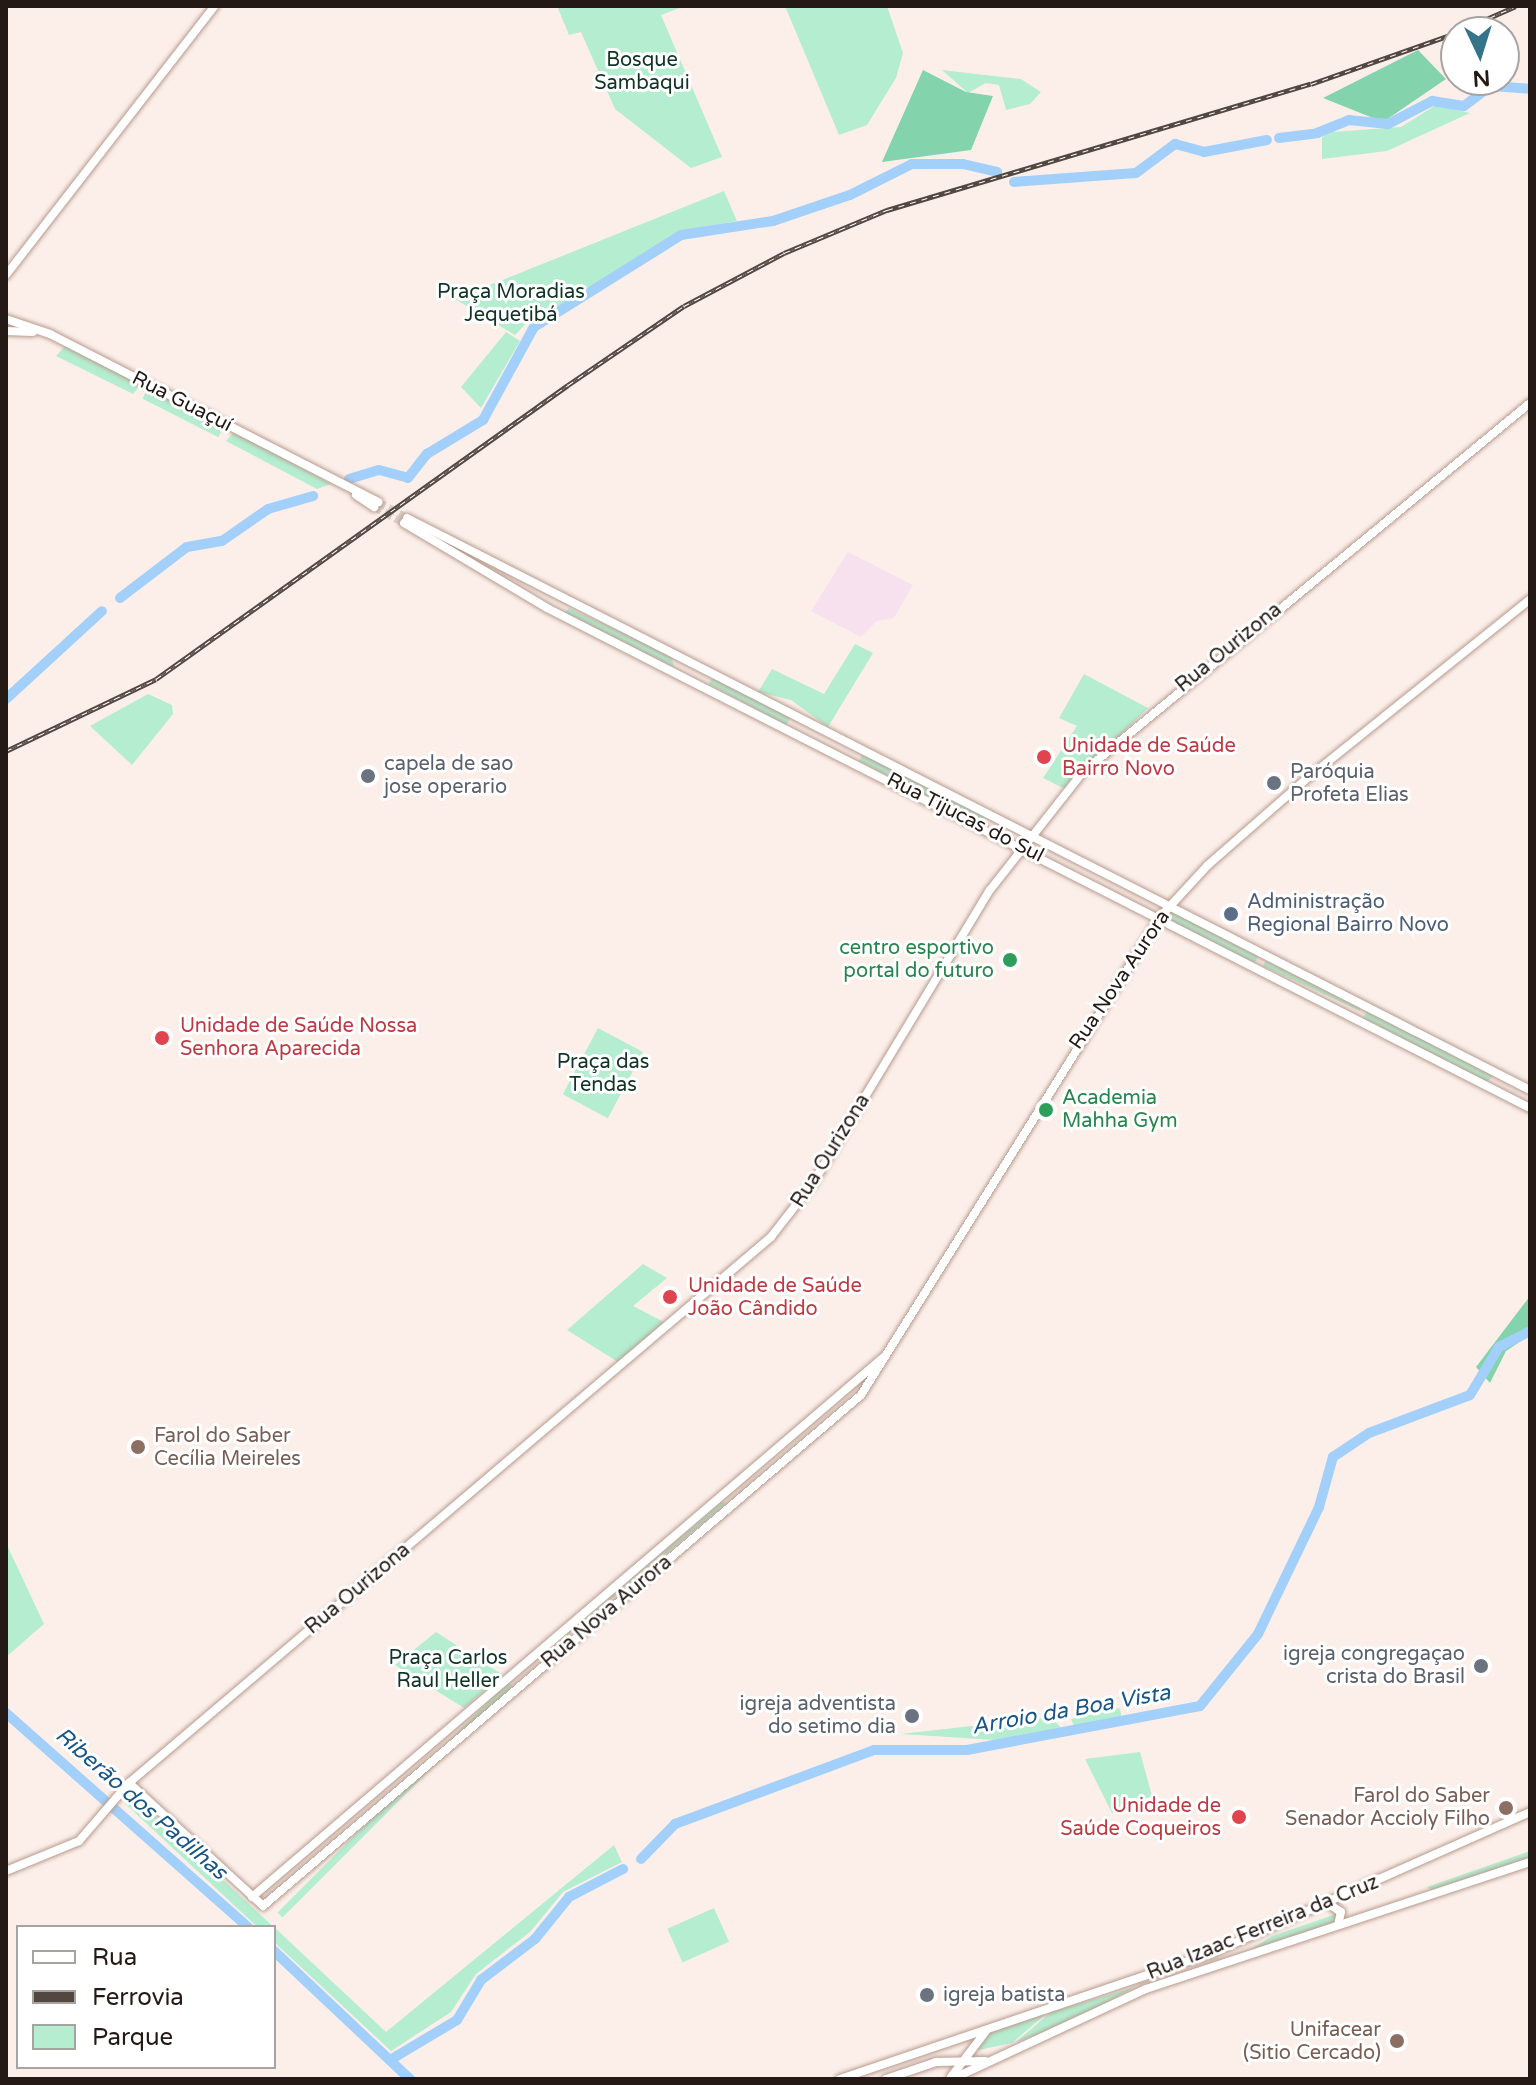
<!DOCTYPE html>
<meta charset="utf-8">
<style>
body{margin:0}
#map{position:relative;width:1536px;height:2085px;overflow:hidden;background:#fcefea;font-family:"Varela Round",sans-serif}
div>[style]{position:absolute}
[style*='--x']{left:calc(var(--x)*1px);top:calc(var(--y)*1px);width:calc(var(--w)*1px);rotate:calc(var(--a)*1deg)}
.medical>*{inset:0;background:#f7e1ef}
.green>*{inset:0;background:#b5edd0;transform-origin:0 0}
.forest>*{inset:0;background:#83d3ac}
.river>*{height:10px;margin:-5px;padding:0 5px;transform-origin:5px;border-radius:5px;background:#a2d0fb}
.secondary-tunnel>*{height:8px;margin-top:-4px;transform-origin:0;background:repeating-linear-gradient(90deg,#dccfca 0 8px,transparent 0 12px)}
.roads{filter:drop-shadow(0 0 2px #b79b8d) drop-shadow(0 0 2px #b79b8d)}
.secondary>*{height:8px;margin:-4px;padding:0 4px;transform-origin:4px;border-radius:4px;background:#fff}
.rail>*{height:5px;margin-top:-2.5px;transform-origin:0;background:repeating-linear-gradient(90deg,#fff 0 6px,#534742 0 12px);box-sizing:border-box;border-block:2px solid #534742}
.dots>*{width:22px;height:22px;translate:-50% -50%;box-sizing:border-box;border:4px solid #fff;border-radius:50%}
span{translate:-50% -50%;white-space:nowrap;text-align:center;line-height:1.15;-webkit-text-stroke:6px #fff;paint-order:stroke}
.park-label{font-size:20px;color:#103425}
.street-label{font-size:20px;color:#241914}
.health-label{font-size:20px;color:#be3a42}
.left{translate:0 -50%;text-align:left}
.right{translate:-100% -50%;text-align:right}
.worship-label{font-size:20px;color:#5b616d}
.service-label{font-size:20px;color:#4e5e75}
.leisure-label{font-size:20px;color:#27864d}
.education-label{font-size:20px;color:#785e54}
.water-label{font-size:22px;color:#195687;font-style:italic}
.frame{position:absolute;inset:0;border:8px solid #241914;pointer-events:none}
.legend{position:absolute;left:16px;top:1925px;width:260px;height:144px;box-sizing:border-box;background:#fff;border:2px solid #a7a3a1;margin:0;padding:10px 14px;list-style:none;font-size:24px;color:#241914}
.legend li{display:flex;align-items:center;gap:16px;height:40px}
.legend b{width:40px;border:2px solid #a7a3a1}
.north{position:absolute;left:1440px;top:16px;width:80px;height:80px;box-sizing:border-box;background:#fff;border:2px solid #a7a3a1;border-radius:50%;rotate:176deg;font-size:22px;font-weight:700;line-height:32px;text-align:center;color:#241914}
.north::after{content:'';display:block;margin:auto;width:28px;height:36px;background:#357389;clip-path:polygon(50% 0,100% 100%,50% 72%,0 100%)}
</style>
<div id="map">
<div class="medical">
<i style="clip-path:polygon(848px 552px,913px 585px,894px 618px,877px 621px,861px 637px,811px 611px)"></i>
</div>
<div class="green">
<i style="clip-path:polygon(557px 6px,685px 6px,661px 15px,722px 157px,691px 168px,615px 109px,581px 32px,569px 35px)"></i>
<i style="clip-path:polygon(785px 6px,887px 6px,903px 53px,896px 78px,867px 125px,839px 135px)"></i>
<i style="clip-path:polygon(942px 70px,1021px 79px,1041px 92px,1030px 104px,1006px 110px,999px 85px,986px 83px,968px 93px)"></i>
<i style="clip-path:polygon(1436px 105px,1470px 113px,1387px 151px,1322px 159px,1322px 137px,1332px 132px,1401px 127px)"></i>
<i style="clip-path:polygon(724px 191px,737px 221px,686px 230px,554px 310px,536px 313px,515px 335px,455px 299px)"></i>
<i style="clip-path:polygon(506px 332px,520px 341px,481px 408px,461px 387px)"></i>
<i style="clip-path:polygon(65px 346px,140px 385px,133px 394px,56px 356px)"></i>
<i style="left:148px;top:388px;width:85px;height:12px;rotate:27deg"></i>
<i style="clip-path:polygon(234px 432px,331px 484px,317px 489px,226px 441px)"></i>
<i style="clip-path:polygon(569px 608px,671px 655px,674px 667px,564px 613px)"></i>
<i style="clip-path:polygon(855px 644px,873px 653px,828px 727px,791px 700px,758px 692px,772px 669px,824px 694px)"></i>
<i style="clip-path:polygon(1084px 674px,1148px 708px,1065px 789px,1043px 778px,1077px 726px,1059px 718px)"></i>
<i style="left:713px;top:676px;width:88px;height:9px;rotate:28deg"></i>
<i style="clip-path:polygon(148px 694px,172px 705px,173px 714px,132px 765px,90px 726px)"></i>
<i style="left:863px;top:753px;width:137px;height:9px;rotate:27deg"></i>
<i style="left:1172px;top:910px;width:98px;height:10px;rotate:28deg"></i>
<i style="clip-path:polygon(1266px 961px,1359px 1006px,1360px 1011px,1263px 966px)"></i>
<i style="clip-path:polygon(1367px 1011px,1494px 1075px,1487px 1082px,1363px 1018px)"></i>
<i style="left:598px;top:1028px;width:51px;height:75px;rotate:28deg"></i>
<i style="clip-path:polygon(643px 1264px,667px 1278px,633px 1306px,664px 1322px,618px 1362px,567px 1330px)"></i>
<i style="clip-path:polygon(722px 1502px,727px 1503px,522px 1673px)"></i>
<i style="clip-path:polygon(6px 1543px,44px 1624px,6px 1657px)"></i>
<i style="clip-path:polygon(436px 1632px,503px 1675px,464px 1708px,395px 1665px)"></i>
<i style="left:508px;top:1682px;width:7px;height:326px;rotate:45deg"></i>
<i style="clip-path:polygon(1120px 1708px,1122px 1720px,1116px 1723px,1075px 1728px,1071px 1719px)"></i>
<i style="clip-path:polygon(1051px 1717px,1063px 1730px,994px 1740px,901px 1734px)"></i>
<i style="clip-path:polygon(1140px 1752px,1152px 1796px,1112px 1813px,1085px 1759px)"></i>
<i style="left:132px;top:1795px;width:194px;height:11px;rotate:43deg"></i>
<i style="clip-path:polygon(614px 1845px,622px 1862px,563px 1892px,530px 1932px,476px 1974px,451px 2012px,391px 2051px,274px 1942px,274px 1927px,386px 2032px)"></i>
<i style="clip-path:polygon(1530px 1851px,1530px 1862px,1435px 1893px,1427px 1887px)"></i>
<i style="left:714px;top:1908px;width:37px;height:51px;rotate:66deg"></i>
<i style="clip-path:polygon(1339px 1913px,1338px 1923px,1241px 1956px,1272px 1936px)"></i>
<i style="clip-path:polygon(1135px 1987px,1064px 2026px,1016px 2042px,1051px 2012px)"></i>
<i style="clip-path:polygon(1047px 2013px,1012px 2043px,969px 2052px,990px 2028px)"></i>
</div>
<div class="forest">
<i style="clip-path:polygon(1418px 50px,1446px 79px,1383px 122px,1323px 98px)"></i>
<i style="clip-path:polygon(923px 70px,966px 92px,993px 96px,971px 150px,882px 162px)"></i>
<i style="clip-path:polygon(1530px 1296px,1530px 1335px,1506px 1351px,1490px 1383px,1476px 1367px)"></i>
</div>
<div class="river">
<i style="--x:1279;--y:138;--w:38;--a:-7"></i>
<i style="--x:1317;--y:133;--w:35;--a:-22"></i>
<i style="--x:1349;--y:120;--w:39;--a:6"></i>
<i style="--x:1388;--y:124;--w:50;--a:-27.6"></i>
<i style="--x:1432;--y:101;--w:32;--a:9"></i>
<i style="--x:1464;--y:106;--w:34;--a:-37"></i>
<i style="--x:1491;--y:86;--w:39;--a:4"></i>
<i style="--x:1014;--y:182;--w:122;--a:-4.2"></i>
<i style="--x:1136;--y:173;--w:49;--a:-36.6"></i>
<i style="--x:1175;--y:144;--w:30;--a:15"></i>
<i style="--x:1204;--y:152;--w:64;--a:-10.8"></i>
<i style="--x:349;--y:479;--w:31;--a:-17"></i>
<i style="--x:379;--y:470;--w:30;--a:15"></i>
<i style="--x:408;--y:478;--w:31;--a:-52"></i>
<i style="--x:427;--y:454;--w:66;--a:-31.3"></i>
<i style="--x:483;--y:420;--w:106;--a:-61.3"></i>
<i style="--x:534;--y:327;--w:173;--a:-32"></i>
<i style="--x:681;--y:235;--w:93;--a:-8.7"></i>
<i style="--x:773;--y:221;--w:81;--a:-18.7"></i>
<i style="--x:850;--y:195;--w:69;--a:-26.6"></i>
<i style="--x:912;--y:164;--w:51;--a:0"></i>
<i style="--x:963;--y:164;--w:35;--a:13"></i>
<i style="--x:120;--y:598;--w:84;--a:-37.3"></i>
<i style="--x:187;--y:547;--w:36;--a:-10"></i>
<i style="--x:222;--y:541;--w:56;--a:-34.8"></i>
<i style="--x:268;--y:509;--w:47;--a:-16.1"></i>
<i style="--x:6;--y:699;--w:130;--a:-42.5"></i>
<i style="--x:6;--y:1713;--w:323;--a:41.5"></i>
<i style="--x:641;--y:1859;--w:49;--a:-45.8"></i>
<i style="--x:675;--y:1824;--w:212;--a:-20.4"></i>
<i style="--x:874;--y:1750;--w:93;--a:0"></i>
<i style="--x:967;--y:1750;--w:237;--a:-10.7"></i>
<i style="--x:1200;--y:1706;--w:92;--a:-51.1"></i>
<i style="--x:1258;--y:1634;--w:141;--a:-64.3"></i>
<i style="--x:1319;--y:1507;--w:52;--a:-74.4"></i>
<i style="--x:1333;--y:1457;--w:43;--a:-33.7"></i>
<i style="--x:1369;--y:1433;--w:108;--a:-20.6"></i>
<i style="--x:1470;--y:1395;--w:56;--a:-58.9"></i>
<i style="--x:1499;--y:1347;--w:35;--a:-27"></i>
<i style="--x:274;--y:1951;--w:187;--a:43.3"></i>
<i style="--x:390;--y:2060;--w:78;--a:-30.8"></i>
<i style="--x:457;--y:2020;--w:47;--a:-59"></i>
<i style="--x:481;--y:1980;--w:68;--a:-37.2"></i>
<i style="--x:535;--y:1939;--w:54;--a:-51"></i>
<i style="--x:569;--y:1897;--w:61;--a:-27.4"></i>
</div>
<div class="secondary-tunnel">
<i style="--x:378;--y:502;--w:33;--a:29"></i>
<i style="--x:374;--y:507;--w:34;--a:28"></i>
</div>
<div class="roads">
<div class="secondary">
<i style="--x:6;--y:275;--w:341;--a:-52.2"></i>
<i style="--x:6;--y:319;--w:46;--a:18.8"></i>
<i style="--x:50;--y:334;--w:369;--a:27.1"></i>
<i style="--x:6;--y:331;--w:27;--a:2"></i>
<i style="--x:356;--y:495;--w:22;--a:34"></i>
<i style="--x:407;--y:518;--w:1260;--a:26.99"></i>
<i style="--x:404;--y:523;--w:166;--a:30.7"></i>
<i style="--x:547;--y:608;--w:1103;--a:26.96"></i>
<i style="--x:129;--y:1783;--w:182;--a:42.5"></i>
<i style="--x:263;--y:1906;--w:787;--a:-40.51"></i>
<i style="--x:861;--y:1395;--w:564;--a:-57.97"></i>
<i style="--x:1160;--y:917;--w:71;--a:-47.3"></i>
<i style="--x:1208;--y:865;--w:128;--a:-41.2"></i>
<i style="--x:1304;--y:781;--w:290;--a:-38.8"></i>
<i style="--x:6;--y:1871;--w:79;--a:-22.3"></i>
<i style="--x:79;--y:1841;--w:77;--a:-49.2"></i>
<i style="--x:129;--y:1783;--w:843;--a:-40.38"></i>
<i style="--x:771;--y:1237;--w:68;--a:-52.1"></i>
<i style="--x:813;--y:1183;--w:342;--a:-58.9"></i>
<i style="--x:990;--y:890;--w:150;--a:-51.8"></i>
<i style="--x:1083;--y:772;--w:580;--a:-39.54"></i>
<i style="--x:252;--y:1897;--w:833;--a:-40.52"></i>
<i style="--x:1329;--y:1904;--w:14;--a:34"></i>
<i style="--x:1341;--y:1912;--w:13;--a:103"></i>
<i style="--x:951;--y:2077;--w:58;--a:-52.7"></i>
<i style="--x:840;--y:2079;--w:391;--a:-18.7"></i>
<i style="--x:1210;--y:1954;--w:350;--a:-23.9"></i>
<i style="--x:886;--y:2079;--w:53;--a:-18.8"></i>
<i style="--x:936;--y:2062;--w:49;--a:-1.2"></i>
<i style="--x:952;--y:2079;--w:214;--a:-24.9"></i>
<i style="--x:1146;--y:1989;--w:404;--a:-18.3"></i>
</div>
</div>
<div class="rail">
<i style="--x:1457;--y:32;--w:64;--a:-23.8"></i>
<i style="--x:6;--y:751;--w:166;--a:-25.6"></i>
<i style="--x:156;--y:679;--w:506;--a:-35.51"></i>
<i style="--x:568;--y:385;--w:140;--a:-34.3"></i>
<i style="--x:684;--y:306;--w:113;--a:-27.9"></i>
<i style="--x:784;--y:253;--w:112;--a:-22.7"></i>
<i style="--x:887;--y:210;--w:442;--a:-16.6"></i>
<i style="--x:1311;--y:84;--w:154;--a:-19.4"></i>
</div>
<div class="dots">
<i style="left:1044px;top:757px;background:#e0444e"></i>
<i style="left:368px;top:776px;background:#6b7280"></i>
<i style="left:1274px;top:783px;background:#6b7280"></i>
<i style="left:1231px;top:914px;background:#5c6f8a"></i>
<i style="left:1010px;top:960px;background:#2e9e5b"></i>
<i style="left:162px;top:1038px;background:#e0444e"></i>
<i style="left:1046px;top:1110px;background:#2e9e5b"></i>
<i style="left:670px;top:1297px;background:#e0444e"></i>
<i style="left:138px;top:1447px;background:#8d6e63"></i>
<i style="left:1481px;top:1666px;background:#6b7280"></i>
<i style="left:912px;top:1716px;background:#6b7280"></i>
<i style="left:1506px;top:1808px;background:#8d6e63"></i>
<i style="left:1239px;top:1817px;background:#e0444e"></i>
<i style="left:927px;top:1995px;background:#6b7280"></i>
<i style="left:1397px;top:2041px;background:#8d6e63"></i>
</div>
<div class="park-label">
<span style="left:642px;top:72px">Bosque<br>Sambaqui</span>
<span style="left:511px;top:304px">Praça Moradias<br>Jequetibá</span>
<span style="left:603px;top:1074px">Praça das<br>Tendas</span>
<span style="left:448px;top:1670px">Praça Carlos<br>Raul Heller</span>
</div>
<div class="street-label">
<span style="left:182px;top:402px;rotate:27deg">Rua Guaçuí</span>
<span style="left:1229px;top:648px;rotate:-39deg">Rua Ourizona</span>
<span style="left:965px;top:818px;rotate:27deg">Rua Tijucas do Sul</span>
<span style="left:1120px;top:980px;rotate:-56deg">Rua Nova Aurora</span>
<span style="left:831px;top:1151px;rotate:-58deg">Rua Ourizona</span>
<span style="left:358px;top:1589px;rotate:-40deg">Rua Ourizona</span>
<span style="left:607px;top:1612px;rotate:-40deg">Rua Nova Aurora</span>
<span style="left:1263px;top:1928px;rotate:-22deg">Rua Izaac Ferreira da Cruz</span>
</div>
<div class="health-label">
<span class="left" style="left:1062px;top:758px">Unidade de Saúde<br>Bairro Novo</span>
<span class="left" style="left:180px;top:1038px">Unidade de Saúde Nossa<br>Senhora Aparecida</span>
<span class="left" style="left:688px;top:1298px">Unidade de Saúde<br>João Cândido</span>
<span class="right" style="left:1221px;top:1818px">Unidade de<br>Saúde Coqueiros</span>
</div>
<div class="worship-label">
<span class="left" style="left:384px;top:776px">capela de sao<br>jose operario</span>
<span class="left" style="left:1290px;top:784px">Paróquia<br>Profeta Elias</span>
<span class="right" style="left:1465px;top:1666px">igreja congregaçao<br>crista do Brasil</span>
<span class="right" style="left:896px;top:1716px">igreja adventista<br>do setimo dia</span>
<span class="left" style="left:943px;top:1995px">igreja batista</span>
</div>
<div class="service-label">
<span class="left" style="left:1247px;top:914px">Administração<br>Regional Bairro Novo</span>
</div>
<div class="leisure-label">
<span class="right" style="left:994px;top:960px">centro esportivo<br>portal do futuro</span>
<span class="left" style="left:1062px;top:1110px">Academia<br>Mahha Gym</span>
</div>
<div class="education-label">
<span class="left" style="left:154px;top:1448px">Farol do Saber<br>Cecília Meireles</span>
<span class="right" style="left:1490px;top:1808px">Farol do Saber<br>Senador Accioly Filho</span>
<span class="right" style="left:1381px;top:2042px">Unifacear<br>(Sitio Cercado)</span>
</div>
<div class="water-label">
<span style="left:1071px;top:1710px;rotate:-10deg">Arroio da Boa Vista</span>
<span style="left:141px;top:1804px;rotate:41deg">Riberão dos Padilhas</span>
</div>
<div class="frame"></div>
<ul class="legend">
<li><b style="height:10px;background:#fff"></b>Rua</li>
<li><b style="height:10px;background:#534742"></b>Ferrovia</li>
<li><b style="height:22px;background:#b5edd0"></b>Parque</li>
</ul>
<div class="north">N</div>
</div>
